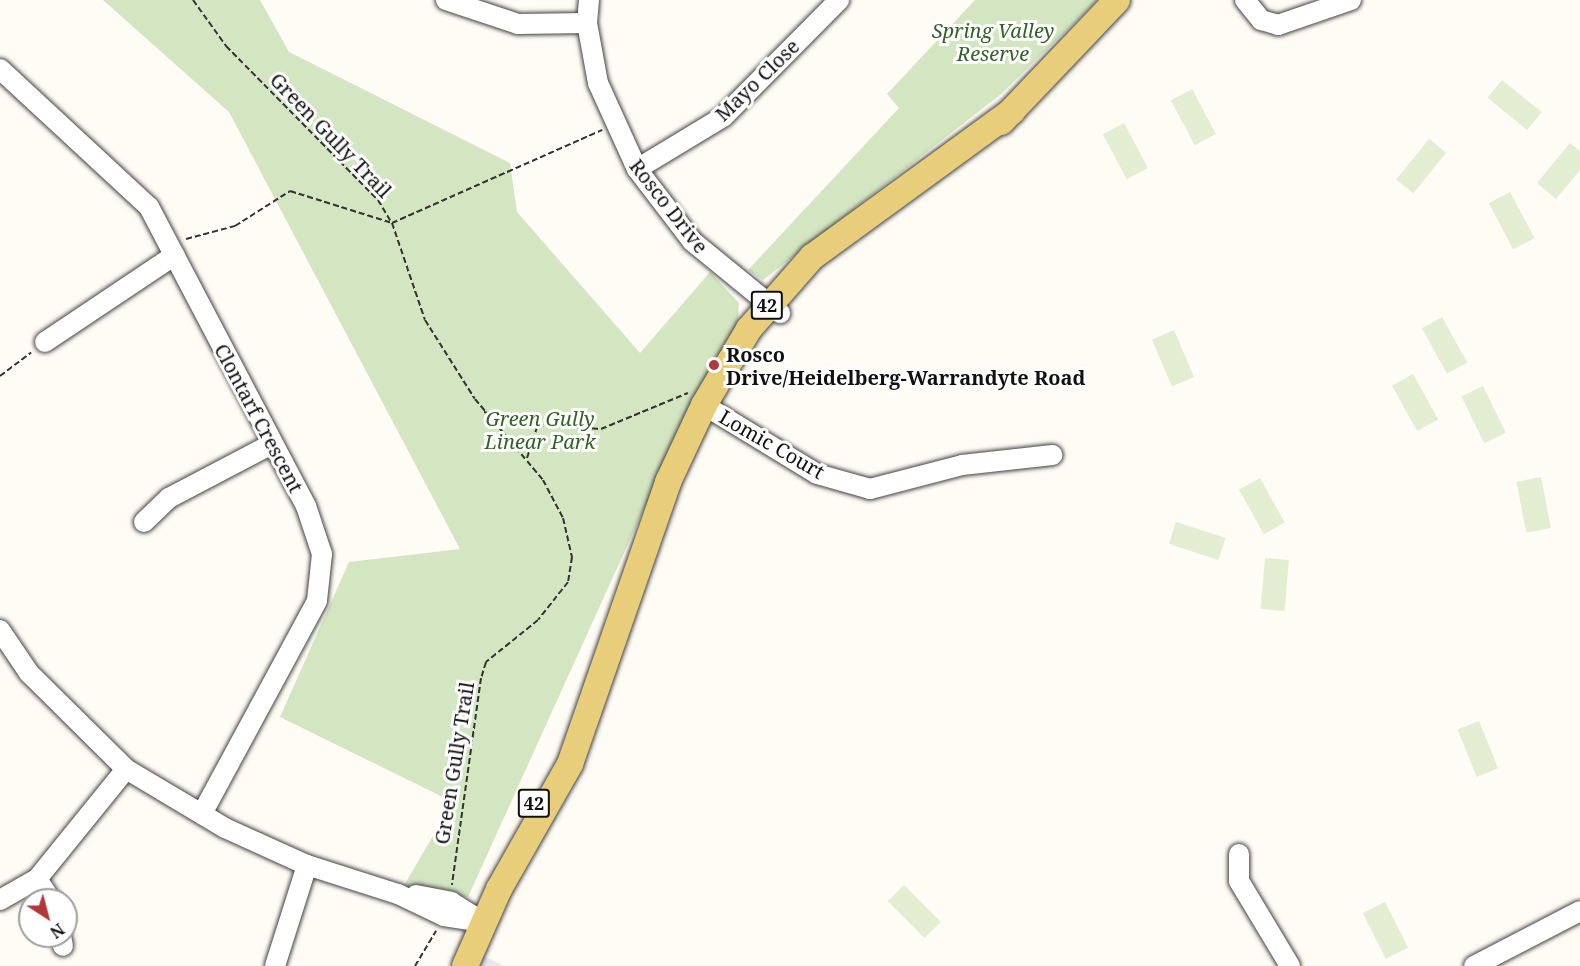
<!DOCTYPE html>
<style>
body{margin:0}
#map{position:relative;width:1580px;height:966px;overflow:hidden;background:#fefcf4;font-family:"Noto Serif",serif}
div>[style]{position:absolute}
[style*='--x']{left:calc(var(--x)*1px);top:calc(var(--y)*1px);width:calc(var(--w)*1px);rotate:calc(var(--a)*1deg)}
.industrial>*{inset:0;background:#ece6ed}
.green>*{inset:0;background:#d3e5c1}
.pitch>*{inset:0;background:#e3edd2;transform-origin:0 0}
.path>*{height:2px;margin-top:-1px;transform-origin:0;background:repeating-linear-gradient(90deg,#323232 0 6px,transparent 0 9px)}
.roads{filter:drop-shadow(0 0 2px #434343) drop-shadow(0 0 2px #434343)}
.minor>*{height:20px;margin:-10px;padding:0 10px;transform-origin:10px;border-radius:10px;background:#fff}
.major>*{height:26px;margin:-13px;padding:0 13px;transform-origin:13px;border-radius:13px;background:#e8ce7a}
.dots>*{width:16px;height:16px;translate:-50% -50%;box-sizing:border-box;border:3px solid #fff;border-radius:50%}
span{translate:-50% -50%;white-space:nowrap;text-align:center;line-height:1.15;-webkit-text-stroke:6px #fff;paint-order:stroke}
.shield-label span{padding:2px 4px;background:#fff;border:2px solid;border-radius:4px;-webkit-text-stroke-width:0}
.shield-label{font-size:18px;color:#101010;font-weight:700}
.park-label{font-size:20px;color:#336127;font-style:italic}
.street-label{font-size:20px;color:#101010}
.poi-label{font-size:20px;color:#101010;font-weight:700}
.left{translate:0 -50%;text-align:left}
.north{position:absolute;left:18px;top:888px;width:60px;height:60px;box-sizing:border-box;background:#fff;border:2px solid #9f9f9f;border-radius:50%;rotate:144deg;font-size:16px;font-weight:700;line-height:24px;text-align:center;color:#101010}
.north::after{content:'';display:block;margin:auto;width:21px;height:27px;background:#b0383d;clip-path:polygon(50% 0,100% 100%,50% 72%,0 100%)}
</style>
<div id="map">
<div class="industrial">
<i style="clip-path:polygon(482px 955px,504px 966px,479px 966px)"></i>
</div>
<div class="green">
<i style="clip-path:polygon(103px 0,260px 0,289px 52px,510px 163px,517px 212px,640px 353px,710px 272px,739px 303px,738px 322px,696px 394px,468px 897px,403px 887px,453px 802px,280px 717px,349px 562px,460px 549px,229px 112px)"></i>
<i style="clip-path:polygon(975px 0,1098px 0,1001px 94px,763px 280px,748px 270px,899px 108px,887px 94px)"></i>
</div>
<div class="pitch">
<i style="left:1502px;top:80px;width:51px;height:23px;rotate:39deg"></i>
<i style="left:1192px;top:89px;width:51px;height:24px;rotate:62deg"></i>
<i style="left:1124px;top:123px;width:51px;height:24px;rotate:62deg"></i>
<i style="left:1429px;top:139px;width:22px;height:52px;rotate:39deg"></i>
<i style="clip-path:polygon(1570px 143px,1580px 151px,1580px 170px,1556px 199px,1537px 183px)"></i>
<i style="left:1510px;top:192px;width:52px;height:24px;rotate:62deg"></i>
<i style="left:1442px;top:317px;width:52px;height:23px;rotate:61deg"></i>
<i style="left:1174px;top:330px;width:51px;height:24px;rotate:67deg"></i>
<i style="left:1413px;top:374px;width:52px;height:24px;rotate:61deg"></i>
<i style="left:1483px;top:386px;width:52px;height:24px;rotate:64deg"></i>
<i style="left:1541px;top:477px;width:52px;height:25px;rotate:79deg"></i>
<i style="left:1260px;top:478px;width:51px;height:24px;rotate:61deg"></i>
<i style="left:1176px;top:522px;width:52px;height:23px;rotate:18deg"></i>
<i style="left:1265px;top:558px;width:24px;height:51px;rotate:5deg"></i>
<i style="left:1479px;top:721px;width:51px;height:23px;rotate:68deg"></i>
<i style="left:904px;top:885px;width:52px;height:23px;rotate:45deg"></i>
<i style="left:1385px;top:902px;width:51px;height:25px;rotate:63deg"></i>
</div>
<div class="path">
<i style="--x:193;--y:0;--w:57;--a:54.3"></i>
<i style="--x:226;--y:46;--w:216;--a:45.4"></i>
<i style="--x:378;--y:200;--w:27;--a:59"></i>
<i style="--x:392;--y:223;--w:102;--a:71.2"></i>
<i style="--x:425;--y:320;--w:93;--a:57.7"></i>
<i style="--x:475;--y:399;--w:106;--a:50"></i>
<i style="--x:543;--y:480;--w:43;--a:62.2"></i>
<i style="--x:563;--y:518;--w:40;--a:77"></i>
<i style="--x:572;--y:557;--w:25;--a:99"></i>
<i style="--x:568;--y:582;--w:48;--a:128.3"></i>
<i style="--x:538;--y:620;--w:67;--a:141.1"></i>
<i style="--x:486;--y:662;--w:17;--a:107"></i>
<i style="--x:481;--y:678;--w:209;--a:98"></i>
<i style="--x:186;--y:239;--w:51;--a:-14.9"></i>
<i style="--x:235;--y:226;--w:65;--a:-32.5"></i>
<i style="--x:290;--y:191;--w:107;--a:17.4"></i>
<i style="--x:392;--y:223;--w:230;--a:-23.9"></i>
<i style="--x:0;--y:376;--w:39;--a:-37"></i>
<i style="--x:484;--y:412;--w:56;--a:13.5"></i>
<i style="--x:538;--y:425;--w:63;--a:3.6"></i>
<i style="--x:601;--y:429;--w:94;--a:-22.5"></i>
<i style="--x:527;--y:458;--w:35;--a:-72"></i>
<i style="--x:415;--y:966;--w:41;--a:-59"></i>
</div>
<div class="roads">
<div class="minor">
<i style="--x:446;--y:0;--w:76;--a:18.4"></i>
<i style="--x:518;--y:24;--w:69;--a:-0.8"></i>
<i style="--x:589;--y:0;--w:23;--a:95"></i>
<i style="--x:587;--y:23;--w:61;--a:79.6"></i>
<i style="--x:598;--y:83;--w:94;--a:65.6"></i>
<i style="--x:637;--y:169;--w:91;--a:52.6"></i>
<i style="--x:692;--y:241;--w:114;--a:39.3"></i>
<i style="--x:1245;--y:0;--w:26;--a:51"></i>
<i style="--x:1261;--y:20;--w:18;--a:16"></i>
<i style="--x:1278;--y:25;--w:77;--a:-18.9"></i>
<i style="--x:0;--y:69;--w:203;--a:42.8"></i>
<i style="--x:149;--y:207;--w:338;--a:62.3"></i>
<i style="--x:306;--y:506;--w:51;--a:71.6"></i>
<i style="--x:322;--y:554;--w:47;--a:96.1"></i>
<i style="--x:317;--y:601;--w:242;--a:118.4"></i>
<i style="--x:637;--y:169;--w:100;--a:-31.2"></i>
<i style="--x:723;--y:117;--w:165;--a:-45.2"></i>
<i style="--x:45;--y:342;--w:156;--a:-33.8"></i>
<i style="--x:704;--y:405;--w:132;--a:31.4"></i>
<i style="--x:817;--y:474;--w:55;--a:15.8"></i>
<i style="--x:870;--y:489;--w:95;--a:-14.6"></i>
<i style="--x:962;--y:465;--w:91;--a:-6.3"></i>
<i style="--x:144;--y:522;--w:35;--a:-44"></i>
<i style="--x:169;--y:498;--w:116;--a:-27.7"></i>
<i style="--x:0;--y:630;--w:52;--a:56"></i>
<i style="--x:29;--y:673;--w:136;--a:44.7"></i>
<i style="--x:126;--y:769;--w:115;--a:30.8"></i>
<i style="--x:225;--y:828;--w:90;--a:24.3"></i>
<i style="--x:307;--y:865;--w:96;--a:17.7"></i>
<i style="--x:398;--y:894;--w:51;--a:25.6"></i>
<i style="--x:444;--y:916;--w:38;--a:9"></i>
<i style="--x:1239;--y:854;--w:27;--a:90"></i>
<i style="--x:1239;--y:881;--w:99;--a:59"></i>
<i style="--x:37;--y:879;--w:25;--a:56"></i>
<i style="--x:416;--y:895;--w:36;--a:11"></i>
<i style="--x:451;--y:902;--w:31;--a:32"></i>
<i style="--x:0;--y:900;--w:43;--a:-29.6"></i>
<i style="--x:37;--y:879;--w:141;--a:-51"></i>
<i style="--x:61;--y:936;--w:10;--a:79"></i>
<i style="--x:275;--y:966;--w:106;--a:-72.4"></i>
<i style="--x:1474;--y:966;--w:119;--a:-27.4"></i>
</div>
<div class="major">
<i style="--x:1001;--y:122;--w:168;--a:-46.4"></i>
<i style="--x:465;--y:966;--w:84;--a:-66.2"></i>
<i style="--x:499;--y:889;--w:144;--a:-60.4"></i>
<i style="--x:570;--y:764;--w:299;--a:-70.8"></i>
<i style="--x:668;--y:482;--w:85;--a:-64.9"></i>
<i style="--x:704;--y:405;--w:88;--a:-59.4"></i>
<i style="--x:749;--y:329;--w:96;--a:-48.8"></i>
<i style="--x:812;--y:257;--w:248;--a:-36.1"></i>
</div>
</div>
<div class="dots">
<i style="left:714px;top:365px;background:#b0383d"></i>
</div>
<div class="shield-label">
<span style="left:767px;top:305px">42</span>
<span style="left:534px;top:803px">42</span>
</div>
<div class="park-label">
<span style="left:993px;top:42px">Spring Valley<br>Reserve</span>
<span style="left:540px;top:430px">Green Gully<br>Linear Park</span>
</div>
<div class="street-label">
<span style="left:757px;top:80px;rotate:-44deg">Mayo Close</span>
<span style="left:331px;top:135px;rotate:46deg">Green Gully Trail</span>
<span style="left:669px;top:206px;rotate:52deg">Rosco Drive</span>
<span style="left:259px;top:418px;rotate:62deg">Clontarf Crescent</span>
<span style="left:772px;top:444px;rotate:30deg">Lomic Court</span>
<span style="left:454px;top:763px;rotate:-81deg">Green Gully Trail</span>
</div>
<div class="poi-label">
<span class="left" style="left:726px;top:366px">Rosco<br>Drive/Heidelberg-Warrandyte Road</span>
</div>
<div class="north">N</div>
</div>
